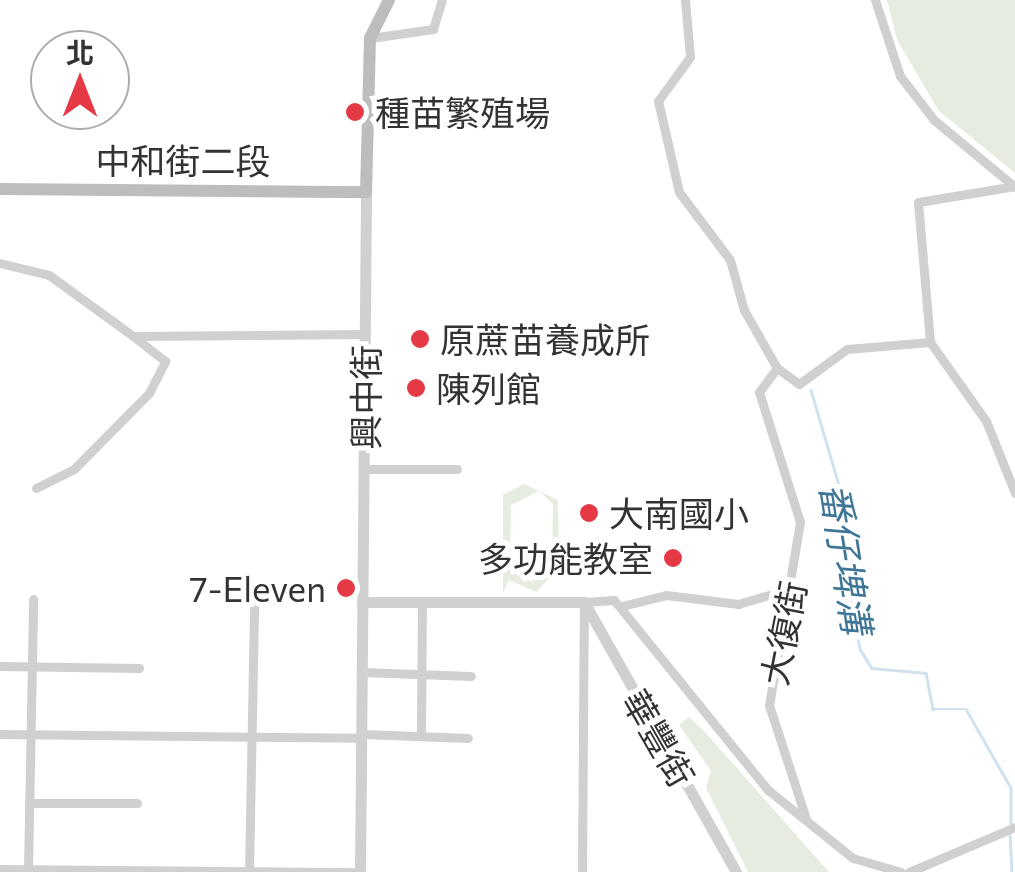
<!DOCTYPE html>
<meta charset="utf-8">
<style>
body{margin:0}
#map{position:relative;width:1015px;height:872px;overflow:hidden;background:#fff;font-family:Commissioner,"Noto Sans TC",sans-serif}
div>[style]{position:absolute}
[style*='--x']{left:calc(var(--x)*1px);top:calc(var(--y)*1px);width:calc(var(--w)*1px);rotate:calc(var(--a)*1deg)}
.green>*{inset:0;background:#e6ecdf}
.stream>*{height:2.5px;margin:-1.25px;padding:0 1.25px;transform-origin:1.25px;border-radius:1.25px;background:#cfe2ee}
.minor>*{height:9px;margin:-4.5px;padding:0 4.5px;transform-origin:4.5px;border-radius:4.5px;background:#d0d0d0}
.tertiary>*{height:11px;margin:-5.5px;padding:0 5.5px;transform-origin:5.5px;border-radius:5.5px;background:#d0d0d0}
.secondary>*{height:12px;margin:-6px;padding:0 6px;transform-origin:6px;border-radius:6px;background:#bdbdbd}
.dots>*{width:28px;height:28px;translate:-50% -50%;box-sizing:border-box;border:5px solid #fff;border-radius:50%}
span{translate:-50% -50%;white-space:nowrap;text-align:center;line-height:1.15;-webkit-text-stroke:10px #fff;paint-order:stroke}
.poi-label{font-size:35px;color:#333}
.left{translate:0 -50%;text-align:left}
.right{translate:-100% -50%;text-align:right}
.street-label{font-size:35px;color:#333}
.water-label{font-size:38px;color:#3f7597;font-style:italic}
.north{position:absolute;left:30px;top:30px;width:100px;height:100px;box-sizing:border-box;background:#fff;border:2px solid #adadad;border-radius:50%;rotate:0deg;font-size:28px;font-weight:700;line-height:40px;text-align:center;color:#333}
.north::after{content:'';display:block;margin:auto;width:35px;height:45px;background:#e63946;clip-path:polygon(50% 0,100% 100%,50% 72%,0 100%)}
</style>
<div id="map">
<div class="green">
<i style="clip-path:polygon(887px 0,1015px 0,1015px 173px,939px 111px,897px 40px)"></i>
<i style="clip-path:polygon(evenodd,524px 484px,558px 500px,559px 568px,536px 592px,509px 580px,503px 593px,503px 495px,524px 484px,539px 491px,553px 504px,552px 565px,531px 582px,510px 565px,511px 505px,539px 491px)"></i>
<i style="clip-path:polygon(689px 717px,704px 731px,829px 872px,748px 872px,706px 788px,711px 771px,679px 725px)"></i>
</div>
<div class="stream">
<i style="--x:811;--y:390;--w:114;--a:73.6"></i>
<i style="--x:843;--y:499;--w:51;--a:92.2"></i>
<i style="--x:841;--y:550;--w:101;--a:79.1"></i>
<i style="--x:860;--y:649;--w:22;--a:58"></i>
<i style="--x:872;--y:668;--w:54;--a:5.3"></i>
<i style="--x:926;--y:673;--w:37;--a:79"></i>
<i style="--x:933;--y:709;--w:33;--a:0"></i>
<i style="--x:966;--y:709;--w:91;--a:60.3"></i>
<i style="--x:1011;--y:788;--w:38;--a:90"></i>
<i style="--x:1010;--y:834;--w:38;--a:87"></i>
</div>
<div class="minor">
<i style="--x:685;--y:0;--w:57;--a:85"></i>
<i style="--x:690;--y:57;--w:54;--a:126"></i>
<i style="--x:658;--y:101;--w:93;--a:77"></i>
<i style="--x:679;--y:192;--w:85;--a:53.1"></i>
<i style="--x:730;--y:260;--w:52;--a:74.4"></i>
<i style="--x:744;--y:310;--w:67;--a:60.4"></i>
<i style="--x:777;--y:368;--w:27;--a:36"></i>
<i style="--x:799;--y:384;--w:59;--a:-36.1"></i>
<i style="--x:847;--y:349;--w:83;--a:-4.8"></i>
<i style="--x:875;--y:0;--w:80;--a:71.8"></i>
<i style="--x:900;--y:76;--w:56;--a:52.3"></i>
<i style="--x:934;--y:120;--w:105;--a:39.6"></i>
<i style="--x:370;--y:38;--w:64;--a:-8.1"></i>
<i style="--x:433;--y:29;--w:30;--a:-73"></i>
<i style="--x:1015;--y:186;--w:98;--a:170.6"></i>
<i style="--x:918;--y:202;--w:141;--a:85.1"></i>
<i style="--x:930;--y:342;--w:97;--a:54.7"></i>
<i style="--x:986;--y:421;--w:78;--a:68.1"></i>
<i style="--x:0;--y:263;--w:50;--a:13.8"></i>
<i style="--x:49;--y:275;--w:104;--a:36"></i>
<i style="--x:133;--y:336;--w:232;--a:-0.5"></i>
<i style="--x:777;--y:368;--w:30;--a:127"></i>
<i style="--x:759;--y:392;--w:136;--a:72.5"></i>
<i style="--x:800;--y:522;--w:186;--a:99.6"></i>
<i style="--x:769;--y:705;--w:120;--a:72"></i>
<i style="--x:365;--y:469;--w:92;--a:0"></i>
<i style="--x:36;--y:488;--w:42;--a:-26.6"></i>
<i style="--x:74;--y:469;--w:107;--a:-45.4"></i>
<i style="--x:149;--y:393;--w:36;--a:-63"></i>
<i style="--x:165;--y:361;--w:39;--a:-142"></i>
<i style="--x:622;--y:606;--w:45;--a:-14"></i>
<i style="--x:666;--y:595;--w:73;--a:7.1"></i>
<i style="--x:738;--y:604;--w:53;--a:-16.4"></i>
<i style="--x:0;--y:666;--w:139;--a:0.8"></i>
<i style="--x:362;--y:672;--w:109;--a:2.1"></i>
<i style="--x:0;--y:734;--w:362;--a:0.6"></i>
<i style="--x:362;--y:734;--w:106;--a:2.2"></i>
<i style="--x:421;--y:736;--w:133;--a:-89.6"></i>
<i style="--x:29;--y:803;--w:108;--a:0"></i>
<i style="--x:0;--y:869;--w:360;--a:0.5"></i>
<i style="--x:28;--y:869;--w:270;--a:-88.9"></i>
<i style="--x:249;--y:872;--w:271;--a:-88.9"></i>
<i style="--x:582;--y:872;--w:270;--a:-89.6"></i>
<i style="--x:584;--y:602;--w:30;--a:-4"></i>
<i style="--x:614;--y:600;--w:245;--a:51"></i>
<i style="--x:768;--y:790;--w:109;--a:38.7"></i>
<i style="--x:853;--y:858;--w:50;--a:16.3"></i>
<i style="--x:909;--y:872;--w:115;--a:-23"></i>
</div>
<div class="tertiary">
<i style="--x:362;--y:602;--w:222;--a:0"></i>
<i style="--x:584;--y:602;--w:310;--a:60.6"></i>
<i style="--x:360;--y:872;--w:680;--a:-89.49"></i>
</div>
<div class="secondary">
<i style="--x:0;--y:189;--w:366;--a:0.5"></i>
<i style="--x:366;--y:192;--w:154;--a:-88.5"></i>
<i style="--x:370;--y:38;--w:42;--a:-63.4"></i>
</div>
<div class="dots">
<i style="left:355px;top:112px;background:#e63946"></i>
<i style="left:420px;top:339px;background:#e63946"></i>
<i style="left:416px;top:388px;background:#e63946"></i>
<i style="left:589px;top:513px;background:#e63946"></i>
<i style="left:673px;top:558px;background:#e63946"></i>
<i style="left:346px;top:588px;background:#e63946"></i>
</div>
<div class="poi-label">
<span class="left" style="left:375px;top:112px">種苗繁殖場</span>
<span class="left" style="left:440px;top:339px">原蔗苗養成所</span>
<span class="left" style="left:436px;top:388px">陳列館</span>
<span class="left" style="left:609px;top:513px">大南國小</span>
<span class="right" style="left:653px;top:558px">多功能教室</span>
<span class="right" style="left:326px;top:588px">7-Eleven</span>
</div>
<div class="street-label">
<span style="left:183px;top:160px">中和街二段</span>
<span style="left:365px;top:397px;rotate:-90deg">興中街</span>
<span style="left:783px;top:633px;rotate:-79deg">大復街</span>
<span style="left:659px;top:738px;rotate:60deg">華豐街</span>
</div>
<div class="water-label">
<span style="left:847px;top:558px;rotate:81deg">番仔埤溝</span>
</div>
<div class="north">北</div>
</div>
